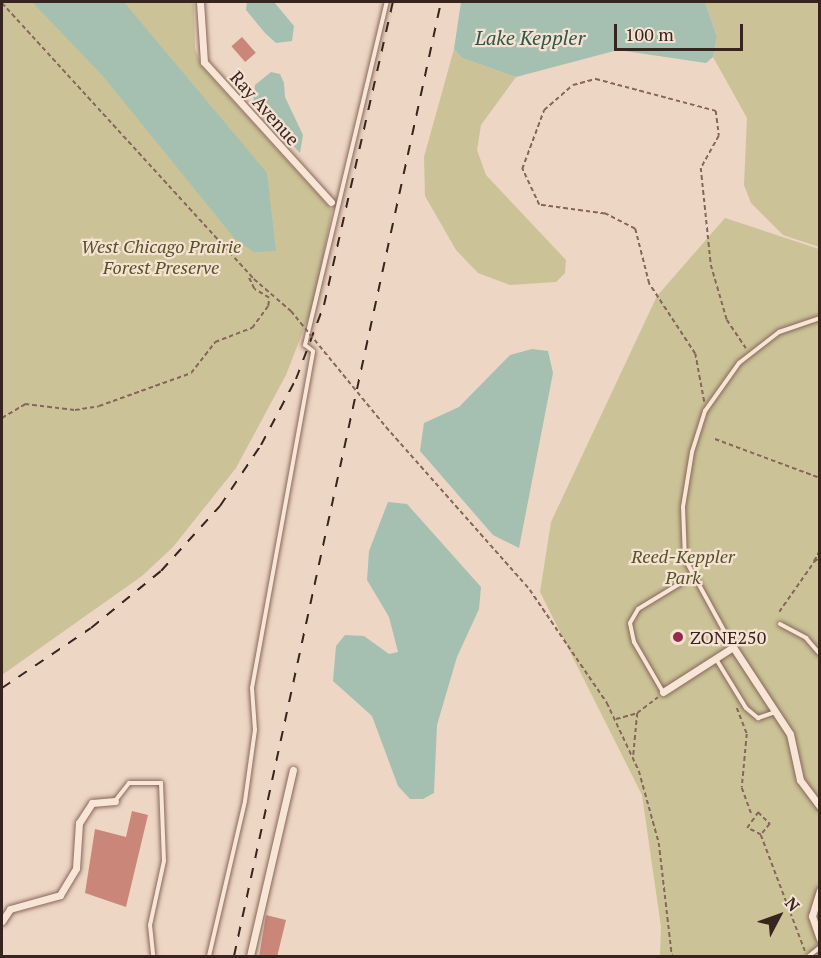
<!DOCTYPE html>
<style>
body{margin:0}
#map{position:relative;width:821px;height:958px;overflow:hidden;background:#edd6c3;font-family:"PT Serif",serif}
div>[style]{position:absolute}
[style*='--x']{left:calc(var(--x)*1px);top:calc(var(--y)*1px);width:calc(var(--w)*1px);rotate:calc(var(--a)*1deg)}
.green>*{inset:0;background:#cbc397}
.water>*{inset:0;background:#a5c0b1}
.building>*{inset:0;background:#cb867a;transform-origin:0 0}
.path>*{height:1.5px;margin-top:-0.75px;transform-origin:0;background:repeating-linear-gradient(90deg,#87665a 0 4.5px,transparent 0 7.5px)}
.roads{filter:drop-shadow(0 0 2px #87665a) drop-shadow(0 0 2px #87665a)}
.lane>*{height:4px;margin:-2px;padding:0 2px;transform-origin:2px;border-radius:2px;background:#f8e5d6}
.street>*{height:7px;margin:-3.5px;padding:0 3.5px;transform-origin:3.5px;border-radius:3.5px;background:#f8e5d6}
.rail>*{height:2px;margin-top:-1px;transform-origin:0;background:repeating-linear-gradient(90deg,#37241e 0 10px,transparent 0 20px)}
.path-bridge>*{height:1.5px;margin-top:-0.75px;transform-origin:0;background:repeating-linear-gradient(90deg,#87665a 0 4.5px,transparent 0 7.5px)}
.dots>*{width:16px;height:16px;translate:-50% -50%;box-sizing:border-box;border:3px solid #f5e2d3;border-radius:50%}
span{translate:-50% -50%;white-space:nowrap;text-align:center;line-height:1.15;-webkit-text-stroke:4.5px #f5e2d3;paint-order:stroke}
.street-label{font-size:18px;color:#37241e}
.park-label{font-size:18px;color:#535325;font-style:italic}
.poi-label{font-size:18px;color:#37241e}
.left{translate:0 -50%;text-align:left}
.water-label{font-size:20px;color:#2e5749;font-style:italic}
.frame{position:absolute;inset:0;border:3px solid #37241e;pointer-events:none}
.north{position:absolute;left:749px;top:886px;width:60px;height:60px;-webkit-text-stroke:4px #f5e2d3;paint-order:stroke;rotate:49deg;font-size:16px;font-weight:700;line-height:24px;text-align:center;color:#37241e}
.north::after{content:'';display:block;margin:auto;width:21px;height:27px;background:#37241e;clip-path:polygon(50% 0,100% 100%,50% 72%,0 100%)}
.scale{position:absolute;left:614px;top:24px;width:129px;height:27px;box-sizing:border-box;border:3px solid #37241e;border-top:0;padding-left:8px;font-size:18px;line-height:21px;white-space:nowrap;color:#37241e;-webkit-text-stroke:4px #f5e2d3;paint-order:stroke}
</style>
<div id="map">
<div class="green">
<i style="clip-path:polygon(2px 2px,194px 2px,195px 48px,202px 67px,332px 210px,315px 300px,286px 375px,236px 468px,173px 547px,142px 576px,2px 675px)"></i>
<i style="clip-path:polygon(705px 2px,819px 2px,819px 247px,783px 235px,751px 203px,744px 185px,747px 118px,713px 57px,717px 37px)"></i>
<i style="clip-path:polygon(454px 49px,462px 58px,516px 77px,481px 125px,477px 150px,486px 175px,566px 260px,565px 273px,556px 282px,510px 285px,478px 273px,456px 250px,425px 196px,424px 157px)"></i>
<i style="clip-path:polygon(725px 218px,819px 249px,819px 956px,660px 956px,661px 927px,642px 795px,540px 592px,551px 522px,657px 296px)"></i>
</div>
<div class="water">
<i style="clip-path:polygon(32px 2px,124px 2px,267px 173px,276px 251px,254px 252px,235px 239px,102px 75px)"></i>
<i style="clip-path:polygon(247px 2px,274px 2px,294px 26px,292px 41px,276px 43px,265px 33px,246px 10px)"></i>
<i style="clip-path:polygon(461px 2px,705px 2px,717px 37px,713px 57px,706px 63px,618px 50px,516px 77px,462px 58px,454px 49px)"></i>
<i style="clip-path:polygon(271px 72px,280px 74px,284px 83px,285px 97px,303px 135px,300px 153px,253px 103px,255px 85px)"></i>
<i style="clip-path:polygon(532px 349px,548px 351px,553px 373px,519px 548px,493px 535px,420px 451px,424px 423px,459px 407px,510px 355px)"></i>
<i style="clip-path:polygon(388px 502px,407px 504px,481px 587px,479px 609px,457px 657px,437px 725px,434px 793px,423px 799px,410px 799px,398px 786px,372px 716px,333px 681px,336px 646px,345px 635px,364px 636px,389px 654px,398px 652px,389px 617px,367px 580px,369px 551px)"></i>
</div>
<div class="building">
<i style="left:242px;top:37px;width:21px;height:14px;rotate:49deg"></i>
<i style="clip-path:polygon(132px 811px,148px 815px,126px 907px,85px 893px,95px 829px,126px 837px)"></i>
<i style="clip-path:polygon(266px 915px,286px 920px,277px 957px,259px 957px)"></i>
</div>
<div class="path">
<i style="--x:2;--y:3;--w:374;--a:47.6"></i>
<i style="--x:704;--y:402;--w:49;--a:-100.6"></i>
<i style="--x:695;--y:354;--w:84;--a:-123.3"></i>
<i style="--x:649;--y:284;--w:57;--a:-104.3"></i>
<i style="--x:635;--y:229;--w:34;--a:-153"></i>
<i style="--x:605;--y:214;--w:67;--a:-172.2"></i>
<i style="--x:539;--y:205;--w:40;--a:-115"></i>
<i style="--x:522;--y:169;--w:63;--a:-69.6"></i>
<i style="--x:544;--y:110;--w:38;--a:-41"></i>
<i style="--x:573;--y:85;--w:24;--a:-15"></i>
<i style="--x:596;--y:79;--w:124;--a:14.9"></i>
<i style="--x:716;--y:111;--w:25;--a:83"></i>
<i style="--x:719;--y:136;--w:37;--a:119"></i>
<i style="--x:701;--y:168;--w:98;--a:84.1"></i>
<i style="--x:711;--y:265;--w:57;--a:73.8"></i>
<i style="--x:727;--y:320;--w:34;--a:56"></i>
<i style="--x:2;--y:418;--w:27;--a:-31"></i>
<i style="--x:25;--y:404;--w:50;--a:6.8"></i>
<i style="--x:75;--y:410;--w:24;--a:-9"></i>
<i style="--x:99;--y:406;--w:98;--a:-19.7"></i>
<i style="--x:191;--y:373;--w:39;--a:-52"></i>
<i style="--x:215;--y:342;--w:40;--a:-21"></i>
<i style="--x:252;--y:328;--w:27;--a:-54"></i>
<i style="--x:268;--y:306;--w:8;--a:-83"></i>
<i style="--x:269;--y:298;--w:17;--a:-149"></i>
<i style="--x:254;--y:289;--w:14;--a:-115"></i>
<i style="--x:386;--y:427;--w:217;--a:48.5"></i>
<i style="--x:530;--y:590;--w:137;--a:55.7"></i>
<i style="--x:607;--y:703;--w:75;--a:64.8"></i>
<i style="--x:639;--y:771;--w:75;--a:74.5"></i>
<i style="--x:659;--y:843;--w:114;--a:83.4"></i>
<i style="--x:715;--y:439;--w:112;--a:20.4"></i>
<i style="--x:820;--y:551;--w:13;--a:119"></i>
<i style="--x:814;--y:562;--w:8;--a:-40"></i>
<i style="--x:779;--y:612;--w:61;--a:-55"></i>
<i style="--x:737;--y:708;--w:28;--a:69"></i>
<i style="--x:747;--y:734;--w:54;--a:95.3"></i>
<i style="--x:742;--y:788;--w:30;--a:70"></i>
<i style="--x:616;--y:719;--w:20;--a:-15"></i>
<i style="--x:633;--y:755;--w:42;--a:-84.6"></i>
<i style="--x:637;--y:713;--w:26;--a:-37"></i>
<i style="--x:761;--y:835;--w:16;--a:-153"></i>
<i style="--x:747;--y:828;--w:19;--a:-55"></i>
<i style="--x:758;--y:812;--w:17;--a:45"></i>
<i style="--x:770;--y:824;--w:14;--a:129"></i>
<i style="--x:761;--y:835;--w:124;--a:69.2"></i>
</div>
<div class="roads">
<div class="lane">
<i style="--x:780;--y:624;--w:30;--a:28"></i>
<i style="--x:806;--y:638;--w:21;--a:49"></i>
<i style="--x:733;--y:647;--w:100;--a:-118.6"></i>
<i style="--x:685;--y:559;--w:52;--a:-92.2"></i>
<i style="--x:683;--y:507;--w:56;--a:-80.7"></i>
<i style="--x:692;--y:452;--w:43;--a:-72.4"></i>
<i style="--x:705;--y:411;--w:59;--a:-54.7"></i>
<i style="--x:739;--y:363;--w:51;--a:-37.8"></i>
<i style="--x:779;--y:332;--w:43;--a:-18.9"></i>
<i style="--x:716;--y:659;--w:57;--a:58.5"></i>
<i style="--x:746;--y:708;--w:16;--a:40"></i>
<i style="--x:758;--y:718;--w:18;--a:-19"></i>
<i style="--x:663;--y:692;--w:58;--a:-120.1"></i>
<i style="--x:634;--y:642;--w:19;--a:-102"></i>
<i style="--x:630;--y:623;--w:16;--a:-60"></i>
<i style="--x:638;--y:609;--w:66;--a:-31.3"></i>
<i style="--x:115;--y:801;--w:23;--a:-52"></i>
<i style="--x:129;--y:783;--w:32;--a:0"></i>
<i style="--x:161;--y:783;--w:78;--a:87.8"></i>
<i style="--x:164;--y:861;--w:66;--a:102.3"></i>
<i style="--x:150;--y:925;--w:31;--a:84"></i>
<i style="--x:209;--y:956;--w:159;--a:-76.9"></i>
<i style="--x:245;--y:801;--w:72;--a:-82"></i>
<i style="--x:255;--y:730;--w:42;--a:-94.1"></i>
<i style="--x:252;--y:688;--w:342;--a:-79.7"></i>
<i style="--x:313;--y:351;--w:10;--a:-143"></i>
<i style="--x:305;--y:345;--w:353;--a:-76.6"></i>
<i style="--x:809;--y:956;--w:14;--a:-39"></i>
</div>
<div class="street">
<i style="--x:200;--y:2;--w:60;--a:86.2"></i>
<i style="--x:204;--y:62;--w:189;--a:47.8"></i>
<i style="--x:663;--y:692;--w:83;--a:-32.7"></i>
<i style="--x:733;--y:647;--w:104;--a:56.8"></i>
<i style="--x:790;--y:734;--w:47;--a:77.7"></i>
<i style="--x:800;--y:780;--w:34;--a:53"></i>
<i style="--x:820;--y:890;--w:27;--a:107"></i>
<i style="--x:812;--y:916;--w:24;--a:71"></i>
<i style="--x:2;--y:921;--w:14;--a:-56"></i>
<i style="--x:10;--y:909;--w:52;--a:-15.6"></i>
<i style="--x:60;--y:895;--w:31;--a:-59"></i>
<i style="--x:76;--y:868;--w:45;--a:-86.2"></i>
<i style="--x:79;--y:823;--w:24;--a:-57"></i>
<i style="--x:92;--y:803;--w:23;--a:-5"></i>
<i style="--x:250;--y:956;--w:191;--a:-77"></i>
</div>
</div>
<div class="rail">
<i style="--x:2;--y:688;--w:107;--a:-34"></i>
<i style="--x:91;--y:628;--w:90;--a:-39.2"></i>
<i style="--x:161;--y:571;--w:88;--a:-47.8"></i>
<i style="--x:220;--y:506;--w:73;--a:-56.1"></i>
<i style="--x:261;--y:445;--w:75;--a:-62.1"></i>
<i style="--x:296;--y:379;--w:79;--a:-69.3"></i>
<i style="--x:324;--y:305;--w:311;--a:-77.2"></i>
<i style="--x:234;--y:956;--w:976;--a:-77.76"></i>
</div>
<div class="path-bridge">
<i style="--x:254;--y:279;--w:49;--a:40.9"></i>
<i style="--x:291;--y:311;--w:150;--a:50.7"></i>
</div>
<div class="dots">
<i style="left:678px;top:637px;background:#952b48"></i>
</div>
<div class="street-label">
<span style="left:265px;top:108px;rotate:48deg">Ray Avenue</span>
</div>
<div class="park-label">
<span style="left:161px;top:257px">West Chicago Prairie<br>Forest Preserve</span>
<span style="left:683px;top:567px">Reed-Keppler<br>Park</span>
</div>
<div class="poi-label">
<span class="left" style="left:690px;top:637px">ZONE250</span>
</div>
<div class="water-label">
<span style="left:530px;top:37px">Lake Keppler</span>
</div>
<div class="frame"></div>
<div class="north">N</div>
<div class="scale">100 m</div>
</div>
